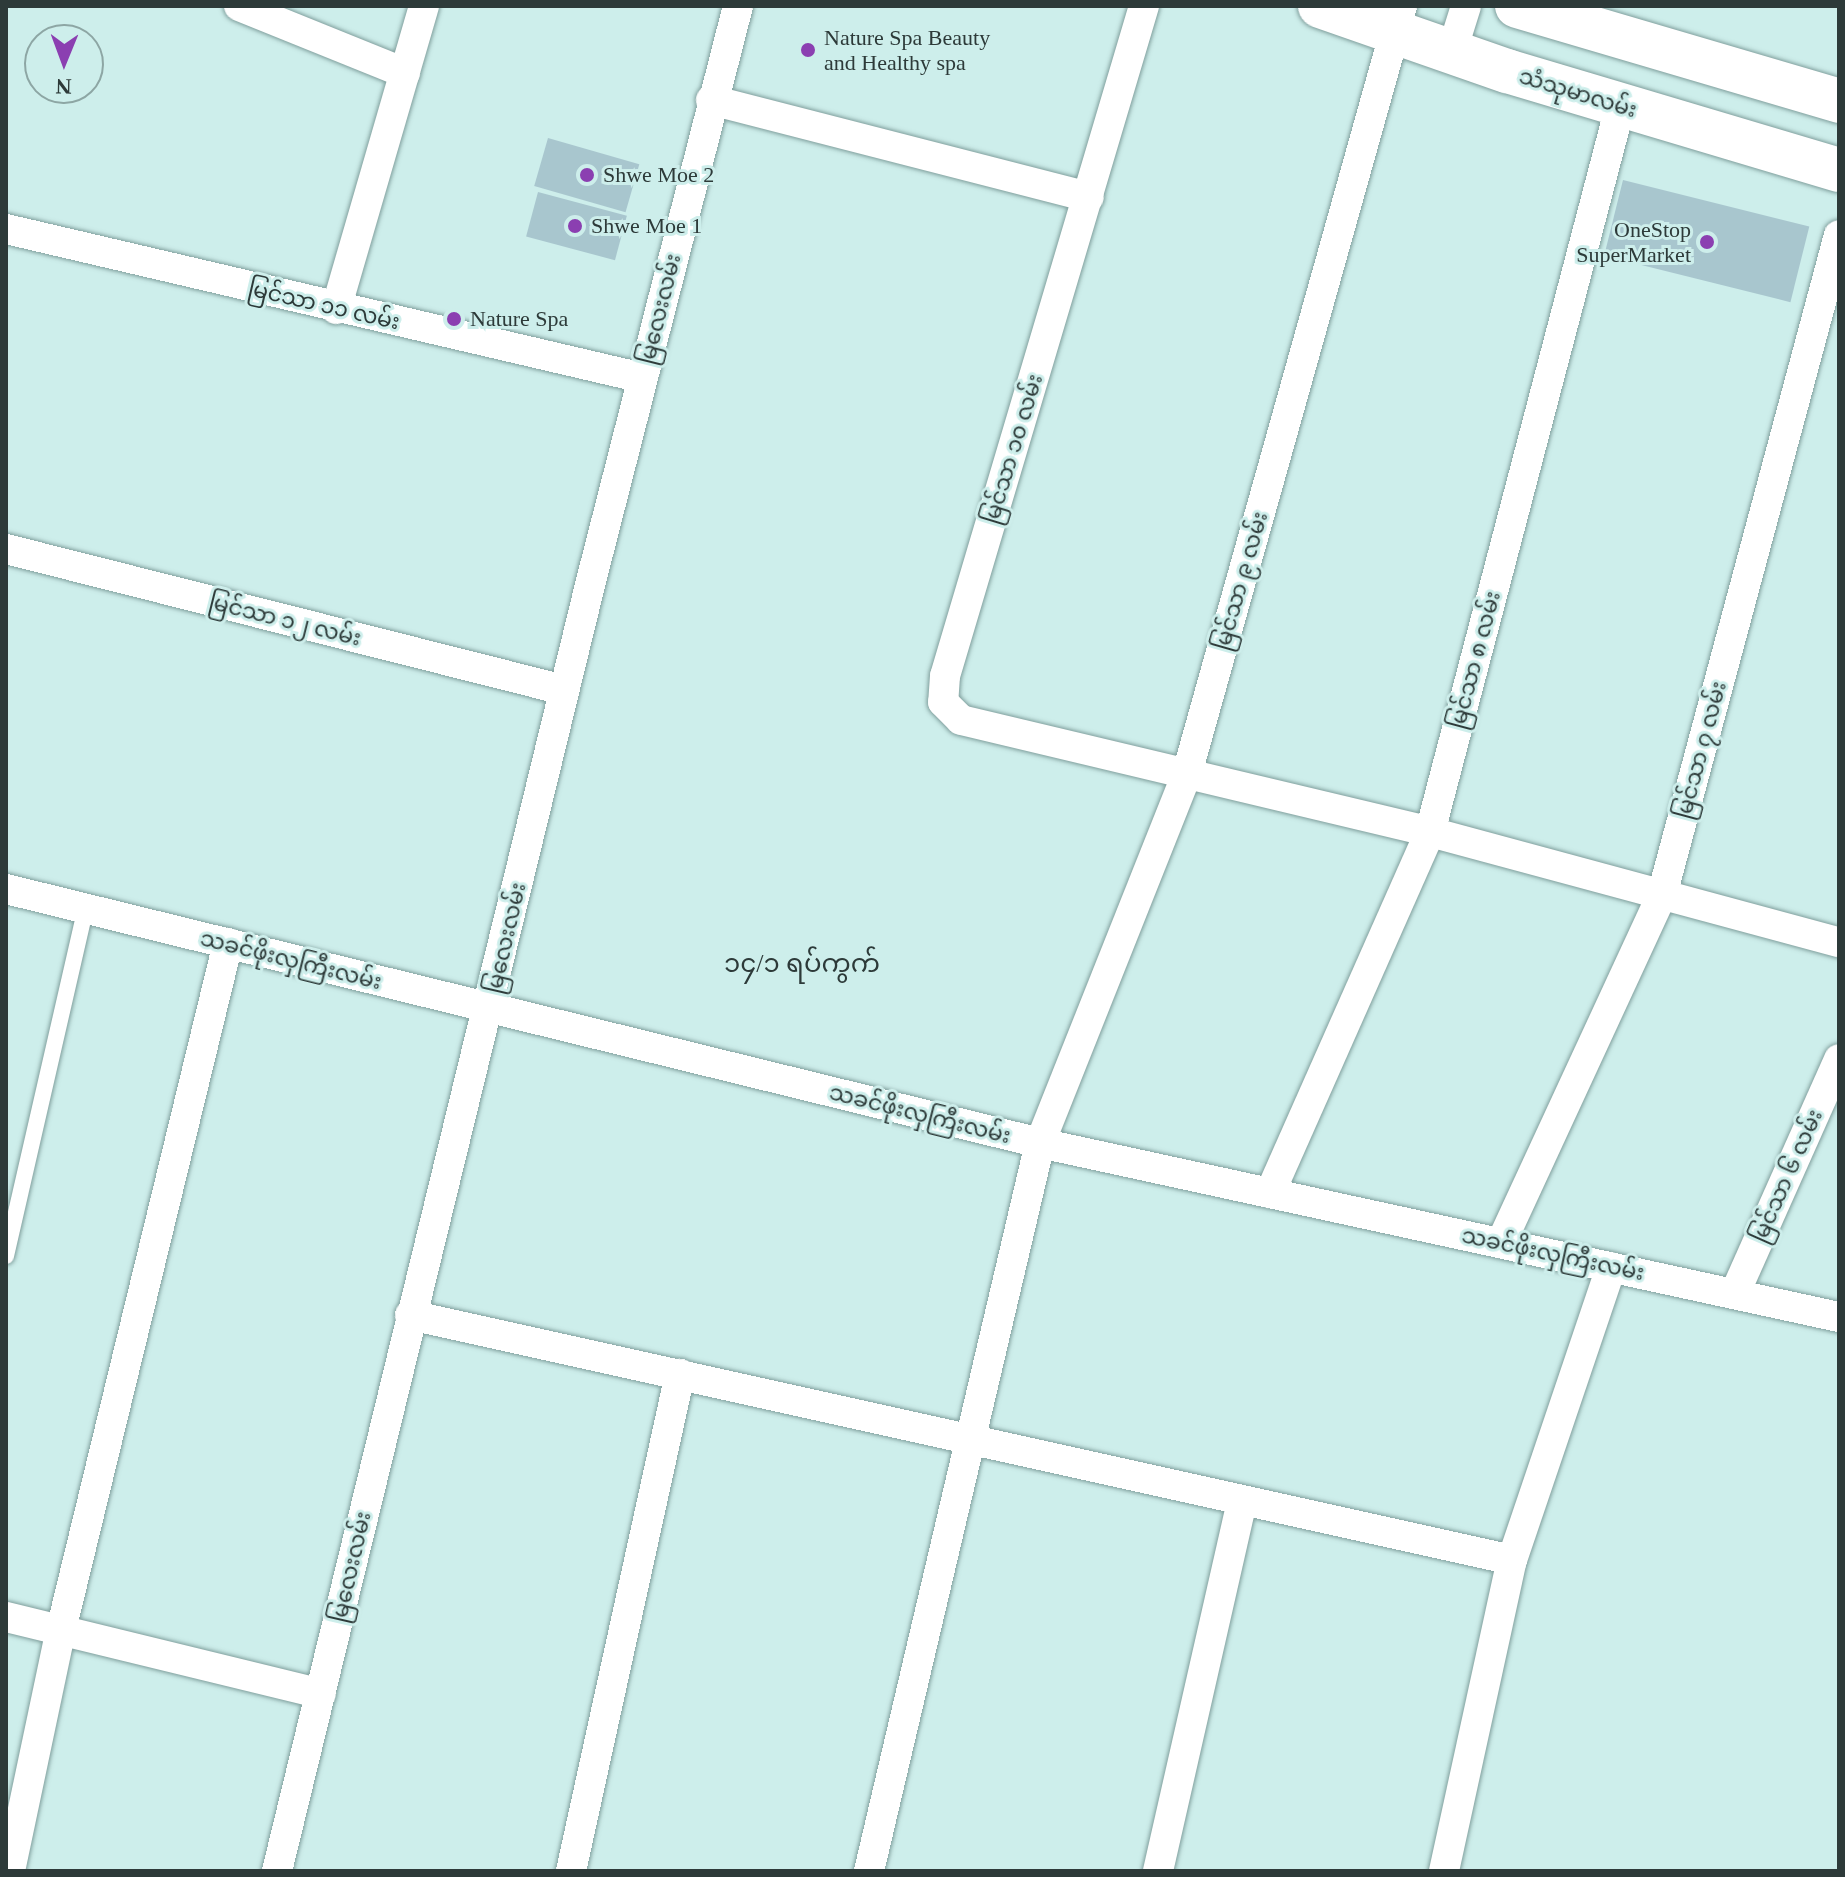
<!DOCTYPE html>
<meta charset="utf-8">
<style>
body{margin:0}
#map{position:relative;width:1845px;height:1877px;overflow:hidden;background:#cdeeeb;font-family:"Times New Roman","Noto Sans Myanmar",serif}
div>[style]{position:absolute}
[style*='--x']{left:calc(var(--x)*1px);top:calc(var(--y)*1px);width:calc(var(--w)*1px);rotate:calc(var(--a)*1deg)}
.building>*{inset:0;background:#a8c6ce;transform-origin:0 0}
.roads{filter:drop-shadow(0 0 2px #809f9d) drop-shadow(0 0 2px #809f9d)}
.service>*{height:16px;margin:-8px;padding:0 8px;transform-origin:8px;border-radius:8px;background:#fff}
.minor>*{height:30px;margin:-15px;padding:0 15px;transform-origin:15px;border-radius:15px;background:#fff}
.primary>*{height:44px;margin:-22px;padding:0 22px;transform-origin:22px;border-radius:22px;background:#fff}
.dots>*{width:22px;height:22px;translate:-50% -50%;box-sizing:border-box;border:4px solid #cdeeeb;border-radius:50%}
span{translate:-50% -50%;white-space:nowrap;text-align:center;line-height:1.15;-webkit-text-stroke:6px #cdeeeb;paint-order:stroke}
.poi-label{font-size:22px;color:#2d3a39}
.left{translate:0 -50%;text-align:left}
.right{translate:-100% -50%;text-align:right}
.street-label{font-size:22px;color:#2d3a39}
.quarter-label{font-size:26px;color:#2d3a39}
.frame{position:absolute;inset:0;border:8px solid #2d3a39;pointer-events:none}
.north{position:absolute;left:24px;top:24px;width:80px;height:80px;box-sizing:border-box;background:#cdeeeb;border:2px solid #8da6a4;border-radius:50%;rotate:181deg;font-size:22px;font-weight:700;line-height:32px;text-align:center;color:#2d3a39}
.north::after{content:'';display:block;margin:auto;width:28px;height:36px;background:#8b3fb1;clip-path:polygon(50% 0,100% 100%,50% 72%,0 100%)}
</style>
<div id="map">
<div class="building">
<i style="left:548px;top:138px;width:95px;height:50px;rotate:16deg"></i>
<i style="left:1623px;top:180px;width:192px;height:78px;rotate:14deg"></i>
<i style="left:538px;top:192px;width:92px;height:46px;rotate:15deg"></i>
</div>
<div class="roads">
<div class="service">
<i style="--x:6;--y:1256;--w:357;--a:-77.1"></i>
</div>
<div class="minor">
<i style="--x:239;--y:6;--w:179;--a:22"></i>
<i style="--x:1144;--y:6;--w:699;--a:106.54"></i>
<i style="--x:945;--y:676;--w:26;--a:94"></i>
<i style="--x:943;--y:702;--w:25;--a:45"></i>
<i style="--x:961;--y:720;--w:482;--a:13.4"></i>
<i style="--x:1430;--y:832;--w:424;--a:15.1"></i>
<i style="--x:1452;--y:51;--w:47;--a:-72.7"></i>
<i style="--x:711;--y:100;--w:390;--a:14.4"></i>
<i style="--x:6;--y:229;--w:654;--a:13.17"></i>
<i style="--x:336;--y:309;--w:316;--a:-73.8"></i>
<i style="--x:6;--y:549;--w:576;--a:14.18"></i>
<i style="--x:6;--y:889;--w:1065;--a:13.8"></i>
<i style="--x:1040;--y:1143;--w:818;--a:12.29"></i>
<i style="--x:1270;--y:1193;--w:395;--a:-66.1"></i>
<i style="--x:1430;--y:832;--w:749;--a:-75.31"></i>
<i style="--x:1501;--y:1243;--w:383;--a:-65.2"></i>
<i style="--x:1662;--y:895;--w:683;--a:-74.99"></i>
<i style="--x:1735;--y:1293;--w:256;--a:-66"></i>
<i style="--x:410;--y:1315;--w:1129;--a:12.53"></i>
<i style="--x:6;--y:1617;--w:324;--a:13.7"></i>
<i style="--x:10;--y:1871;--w:246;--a:-78.1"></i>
<i style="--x:61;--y:1630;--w:707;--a:-76.34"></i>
<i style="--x:277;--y:1871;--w:1328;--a:-76.32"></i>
<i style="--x:591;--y:581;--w:593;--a:-75.66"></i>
<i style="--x:571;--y:1871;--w:509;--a:-77.63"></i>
<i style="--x:869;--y:1871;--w:748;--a:-76.78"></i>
<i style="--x:1040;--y:1143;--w:394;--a:-68.3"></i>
<i style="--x:1186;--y:777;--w:801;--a:-74.35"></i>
<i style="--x:1158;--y:1871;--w:380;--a:-77.2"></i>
<i style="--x:1444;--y:1871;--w:318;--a:-77.7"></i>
<i style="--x:1512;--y:1560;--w:309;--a:-71.3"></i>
</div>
<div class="primary">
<i style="--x:1320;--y:6;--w:198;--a:19.2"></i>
<i style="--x:1507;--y:71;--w:346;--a:16.6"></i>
<i style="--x:1517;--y:6;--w:336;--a:16.4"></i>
</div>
</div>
<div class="dots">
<i style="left:808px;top:50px;background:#8b3fb1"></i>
<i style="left:587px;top:175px;background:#8b3fb1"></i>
<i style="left:575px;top:226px;background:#8b3fb1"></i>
<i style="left:1707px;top:242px;background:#8b3fb1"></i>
<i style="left:454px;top:319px;background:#8b3fb1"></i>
</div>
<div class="poi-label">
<span class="left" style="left:824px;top:50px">Nature Spa Beauty<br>and Healthy spa</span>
<span class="left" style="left:603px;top:175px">Shwe Moe 2</span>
<span class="left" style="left:591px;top:226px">Shwe Moe 1</span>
<span class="right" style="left:1691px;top:242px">OneStop<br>SuperMarket</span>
<span class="left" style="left:470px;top:319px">Nature Spa</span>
</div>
<div class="street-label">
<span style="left:1578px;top:93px;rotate:17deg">သံသုမာလမ်း</span>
<span style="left:324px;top:305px;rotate:13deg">မြင်သာ ၁၁ လမ်း</span>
<span style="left:660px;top:309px;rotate:-76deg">မြလေးလမ်း</span>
<span style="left:1013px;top:449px;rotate:-73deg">မြင်သာ ၁၀ လမ်း</span>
<span style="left:1241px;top:581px;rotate:-74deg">မြင်သာ ၉ လမ်း</span>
<span style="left:285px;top:620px;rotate:14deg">မြင်သာ ၁၂ လမ်း</span>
<span style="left:1475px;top:660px;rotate:-75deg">မြင်သာ ၈ လမ်း</span>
<span style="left:1701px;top:750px;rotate:-75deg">မြင်သာ ၇ လမ်း</span>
<span style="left:506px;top:938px;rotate:-77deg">မြလေးလမ်း</span>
<span style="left:291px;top:960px;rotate:14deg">သခင်ဖိုးလှကြီးလမ်း</span>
<span style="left:920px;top:1114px;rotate:14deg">သခင်ဖိုးလှကြီးလမ်း</span>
<span style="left:1787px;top:1176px;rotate:-66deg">မြင်သာ ၆ လမ်း</span>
<span style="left:1553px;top:1254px;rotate:12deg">သခင်ဖိုးလှကြီးလမ်း</span>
<span style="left:351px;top:1567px;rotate:-77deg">မြလေးလမ်း</span>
</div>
<div class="quarter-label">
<span style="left:802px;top:964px">၁၄/၁ ရပ်ကွက်</span>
</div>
<div class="frame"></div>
<div class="north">N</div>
</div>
